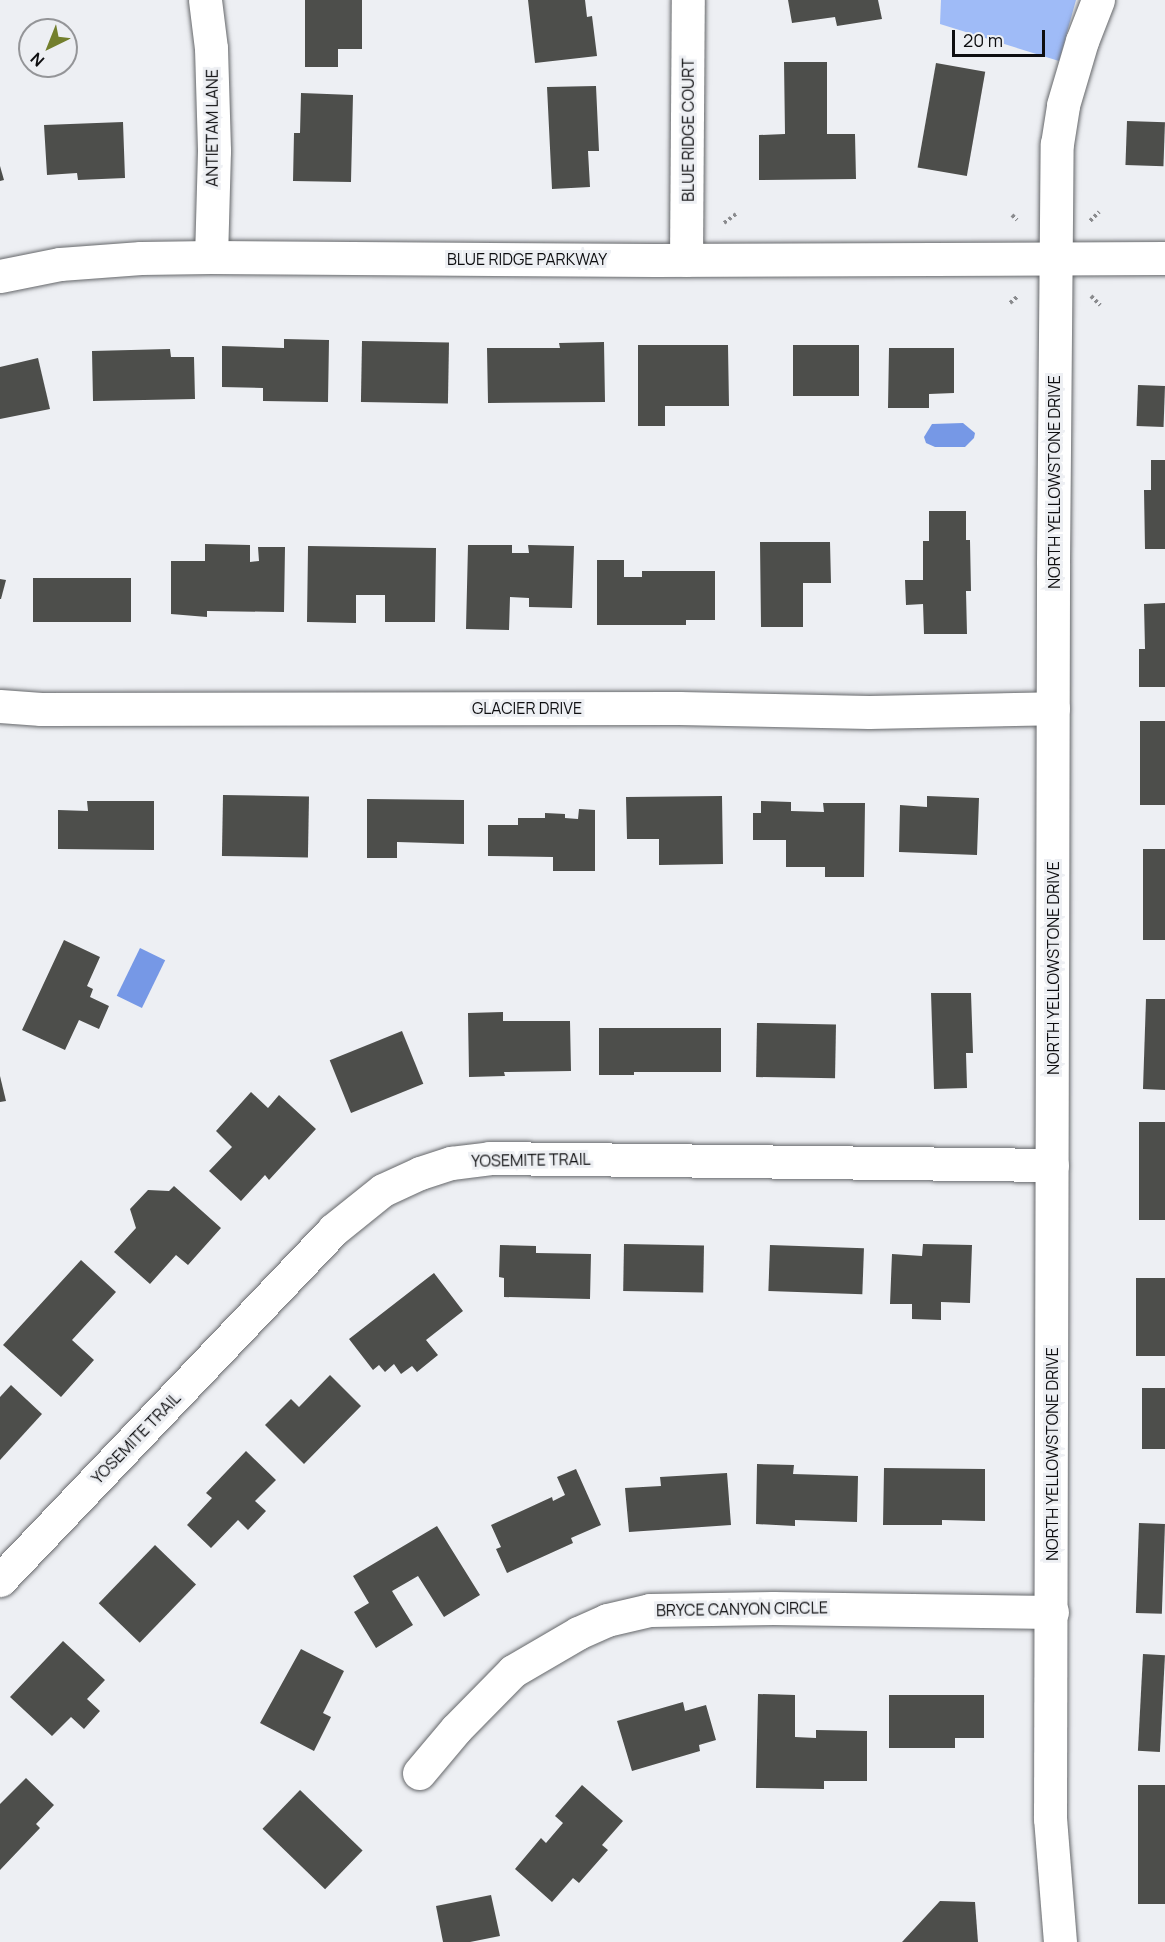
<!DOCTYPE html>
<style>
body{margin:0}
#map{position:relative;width:1165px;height:1942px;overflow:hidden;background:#edeff3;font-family:Manrope,sans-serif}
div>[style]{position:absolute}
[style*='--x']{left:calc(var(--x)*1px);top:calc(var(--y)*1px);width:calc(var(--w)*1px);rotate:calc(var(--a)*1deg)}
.green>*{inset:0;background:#9fbbf7}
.water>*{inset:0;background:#7698e6;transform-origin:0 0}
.building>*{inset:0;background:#4d4e4b;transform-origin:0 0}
.path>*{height:4px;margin-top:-2px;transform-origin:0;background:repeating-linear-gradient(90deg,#8a8b8e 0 3px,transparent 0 6px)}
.roads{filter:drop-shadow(0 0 2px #65676a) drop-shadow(0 0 2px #65676a)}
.minor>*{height:33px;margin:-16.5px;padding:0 16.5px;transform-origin:16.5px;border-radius:16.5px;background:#fff}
span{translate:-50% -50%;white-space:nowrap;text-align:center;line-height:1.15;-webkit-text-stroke:6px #edeff3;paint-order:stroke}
.street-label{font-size:16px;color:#0e0e10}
.north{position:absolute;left:18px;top:18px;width:60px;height:60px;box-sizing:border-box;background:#edeff3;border:2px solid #949598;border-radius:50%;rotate:223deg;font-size:16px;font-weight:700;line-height:24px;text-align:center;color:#0e0e10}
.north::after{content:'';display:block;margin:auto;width:21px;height:27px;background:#737f2d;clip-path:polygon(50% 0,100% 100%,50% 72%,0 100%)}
.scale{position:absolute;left:952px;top:30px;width:93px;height:27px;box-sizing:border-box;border:3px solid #0e0e10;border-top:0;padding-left:8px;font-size:18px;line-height:21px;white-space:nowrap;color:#0e0e10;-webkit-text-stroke:4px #edeff3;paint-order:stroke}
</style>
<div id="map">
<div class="green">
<i style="clip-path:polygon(941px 0,1076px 0,1059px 61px,940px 24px)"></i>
</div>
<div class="water">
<i style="clip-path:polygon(963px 423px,975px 433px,974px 438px,965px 447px,935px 447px,926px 443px,924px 437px,932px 424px)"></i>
<i style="left:140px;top:948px;width:28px;height:53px;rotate:26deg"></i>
</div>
<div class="building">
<i style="clip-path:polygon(305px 0,362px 0,362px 49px,338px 49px,338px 67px,305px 67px)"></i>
<i style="clip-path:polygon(528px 0,585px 0,587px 17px,592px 16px,597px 56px,535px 63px)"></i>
<i style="clip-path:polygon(788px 0,878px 0,882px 19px,837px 26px,835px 17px,792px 23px)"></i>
<i style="clip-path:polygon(784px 62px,827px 62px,827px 134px,855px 134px,856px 179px,759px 180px,759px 135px,785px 134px)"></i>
<i style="left:936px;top:63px;width:50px;height:106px;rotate:10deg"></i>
<i style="clip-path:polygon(596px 86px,599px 151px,588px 151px,590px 187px,552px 189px,547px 87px)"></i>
<i style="clip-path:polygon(301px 93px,353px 95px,351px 182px,293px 181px,294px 133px,300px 133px)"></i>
<i style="left:1127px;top:121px;width:38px;height:44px;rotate:2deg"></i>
<i style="clip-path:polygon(123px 122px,125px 178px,78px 180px,77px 173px,47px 175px,44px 125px)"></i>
<i style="clip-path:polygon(0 166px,4px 180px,0 181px)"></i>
<i style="clip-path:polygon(284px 339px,329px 340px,328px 402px,263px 401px,263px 388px,222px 387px,222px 346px,284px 348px)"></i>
<i style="left:362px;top:341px;width:87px;height:61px;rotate:1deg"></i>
<i style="clip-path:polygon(604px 342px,605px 402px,488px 403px,487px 348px,560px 348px,559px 343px)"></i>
<i style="clip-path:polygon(638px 345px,728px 345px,729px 406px,665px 406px,665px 426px,638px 426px)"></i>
<i style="left:793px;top:345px;width:66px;height:51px"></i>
<i style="clip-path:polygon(889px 348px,954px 348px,954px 393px,929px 394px,929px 408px,888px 408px)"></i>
<i style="clip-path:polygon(170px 349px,171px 357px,194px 357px,195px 399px,93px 401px,92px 351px)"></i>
<i style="clip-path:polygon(38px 358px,50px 409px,0 419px,0 367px)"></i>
<i style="left:1138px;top:385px;width:27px;height:41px;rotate:2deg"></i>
<i style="clip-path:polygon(1151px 460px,1165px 460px,1165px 549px,1145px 549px,1144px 490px,1151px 490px)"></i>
<i style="clip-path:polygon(929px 511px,966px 511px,966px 540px,970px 540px,971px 591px,966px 591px,967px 634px,924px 634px,923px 604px,906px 605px,905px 580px,923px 580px,923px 541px,929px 541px)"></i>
<i style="clip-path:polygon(760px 542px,830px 542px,831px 583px,803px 583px,803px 627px,761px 627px)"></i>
<i style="clip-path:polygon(205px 544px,250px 545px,250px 562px,259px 561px,258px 547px,285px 547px,284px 612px,207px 611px,207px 617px,171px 614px,171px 561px,205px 561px)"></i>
<i style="clip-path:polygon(468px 545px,512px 545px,512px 553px,529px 553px,528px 545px,574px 546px,572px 608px,529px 607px,529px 598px,510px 597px,509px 630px,466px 629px)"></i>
<i style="clip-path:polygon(308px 546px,436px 548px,435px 622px,385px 622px,385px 595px,356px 595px,356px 623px,307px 622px)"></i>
<i style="clip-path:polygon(597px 560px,624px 560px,624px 577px,642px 577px,642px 571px,715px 571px,715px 620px,686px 620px,686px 625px,597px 625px)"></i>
<i style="left:131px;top:578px;width:44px;height:98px;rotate:90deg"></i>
<i style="clip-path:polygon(0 579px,6px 580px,1px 599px,0 599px)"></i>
<i style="clip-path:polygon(1165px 603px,1165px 687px,1139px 687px,1139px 649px,1145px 649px,1144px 604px)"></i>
<i style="left:1140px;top:721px;width:25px;height:84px"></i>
<i style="left:223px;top:795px;width:86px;height:61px;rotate:1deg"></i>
<i style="clip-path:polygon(722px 796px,723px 864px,659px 865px,659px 839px,627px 839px,626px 797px)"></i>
<i style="clip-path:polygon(927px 796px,979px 798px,977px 855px,899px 852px,900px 805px,927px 807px)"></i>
<i style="clip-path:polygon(367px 799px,464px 800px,464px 844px,397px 842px,397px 858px,367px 858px)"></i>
<i style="clip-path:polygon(87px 801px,154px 801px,154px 850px,58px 849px,58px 810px,88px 811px)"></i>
<i style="clip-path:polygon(761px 801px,791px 802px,791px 811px,824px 812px,823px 803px,865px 803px,864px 877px,825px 877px,825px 867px,786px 867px,786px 840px,753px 840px,753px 813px,761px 813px)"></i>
<i style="clip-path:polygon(579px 809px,595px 810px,595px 871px,553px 871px,553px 857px,488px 856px,488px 825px,518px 825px,518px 818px,545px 818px,545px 813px,565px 814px,565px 818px,578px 819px)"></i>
<i style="left:1143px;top:849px;width:22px;height:91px"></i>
<i style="clip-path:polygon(64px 940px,100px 957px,87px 986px,93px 989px,90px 997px,109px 1006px,99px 1029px,79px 1020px,65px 1050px,22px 1030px)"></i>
<i style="clip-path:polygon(931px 993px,971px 993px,973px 1053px,966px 1053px,967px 1088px,934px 1089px)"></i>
<i style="clip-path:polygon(1146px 999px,1165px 999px,1165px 1090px,1143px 1089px)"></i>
<i style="clip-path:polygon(503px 1012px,503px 1021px,570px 1021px,571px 1071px,504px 1072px,505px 1076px,469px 1077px,468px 1013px)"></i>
<i style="left:757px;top:1023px;width:79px;height:54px;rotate:1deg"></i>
<i style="clip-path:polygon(599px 1028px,721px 1028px,721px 1072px,634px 1072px,634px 1075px,599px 1075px)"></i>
<i style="left:402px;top:1031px;width:57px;height:78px;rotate:68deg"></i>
<i style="clip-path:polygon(0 1076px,6px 1101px,0 1102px)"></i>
<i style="clip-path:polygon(251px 1092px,268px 1108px,279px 1095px,316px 1129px,269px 1180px,265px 1175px,241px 1201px,209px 1171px,232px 1147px,216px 1131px)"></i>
<i style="left:1139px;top:1122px;width:26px;height:98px"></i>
<i style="clip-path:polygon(174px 1186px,221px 1228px,188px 1265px,176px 1255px,150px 1284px,114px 1252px,136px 1228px,130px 1209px,148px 1190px,169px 1191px)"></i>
<i style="left:624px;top:1244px;width:80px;height:47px;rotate:1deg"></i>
<i style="clip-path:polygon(923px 1244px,972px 1245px,970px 1303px,941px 1302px,941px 1320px,912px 1319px,912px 1304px,890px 1304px,892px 1254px,922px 1256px)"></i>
<i style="clip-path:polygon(500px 1245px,536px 1246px,536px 1253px,591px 1254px,590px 1299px,504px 1297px,504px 1278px,499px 1277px)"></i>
<i style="left:770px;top:1245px;width:94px;height:46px;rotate:2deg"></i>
<i style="clip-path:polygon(81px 1260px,116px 1292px,72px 1340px,94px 1360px,61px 1397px,3px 1345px)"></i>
<i style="clip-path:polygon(434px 1273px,463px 1311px,426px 1340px,438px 1355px,417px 1372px,412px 1366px,401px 1374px,394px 1364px,385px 1372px,379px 1365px,373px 1370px,349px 1339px)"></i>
<i style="left:1136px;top:1278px;width:29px;height:78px"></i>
<i style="clip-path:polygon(330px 1375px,361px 1406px,304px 1464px,265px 1425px,291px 1399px,299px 1407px)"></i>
<i style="clip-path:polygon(11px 1385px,42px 1414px,0 1460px,0 1397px)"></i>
<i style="left:1142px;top:1388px;width:23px;height:61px"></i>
<i style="clip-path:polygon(246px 1451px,276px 1480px,255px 1501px,266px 1511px,248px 1530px,238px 1520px,211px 1548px,187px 1525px,212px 1498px,206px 1493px)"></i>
<i style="clip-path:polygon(757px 1464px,794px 1465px,793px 1474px,858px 1476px,857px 1522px,795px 1520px,795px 1526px,756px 1524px)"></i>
<i style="clip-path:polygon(884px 1468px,985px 1469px,985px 1521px,942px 1520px,942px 1525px,883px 1525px)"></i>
<i style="clip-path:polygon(576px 1469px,601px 1525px,571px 1538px,573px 1543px,507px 1573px,496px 1549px,501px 1547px,491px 1525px,552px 1497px,553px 1501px,565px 1495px,557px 1477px)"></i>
<i style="clip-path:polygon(727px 1473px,731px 1525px,629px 1532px,625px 1488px,661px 1486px,660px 1477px)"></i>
<i style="left:1139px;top:1523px;width:26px;height:90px;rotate:2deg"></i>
<i style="clip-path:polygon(437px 1526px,480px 1595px,444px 1617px,418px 1576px,392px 1591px,413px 1625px,376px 1648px,354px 1612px,369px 1603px,353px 1576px)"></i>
<i style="left:155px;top:1545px;width:57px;height:81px;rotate:44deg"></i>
<i style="clip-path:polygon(63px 1641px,105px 1680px,87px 1699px,100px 1711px,84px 1729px,71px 1717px,52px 1736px,10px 1697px)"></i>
<i style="clip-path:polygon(301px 1649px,344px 1671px,323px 1713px,331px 1717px,314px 1751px,260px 1723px)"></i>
<i style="left:1143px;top:1654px;width:22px;height:97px;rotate:3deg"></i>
<i style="clip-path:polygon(758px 1694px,795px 1695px,795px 1737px,816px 1738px,816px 1730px,867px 1731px,867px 1781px,824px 1781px,824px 1789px,756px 1788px)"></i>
<i style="clip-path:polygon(889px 1695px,984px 1695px,984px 1738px,955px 1738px,955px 1748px,889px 1748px)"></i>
<i style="clip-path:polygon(683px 1702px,685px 1711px,706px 1705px,716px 1740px,699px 1745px,700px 1751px,632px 1771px,617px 1721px)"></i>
<i style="clip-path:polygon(26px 1778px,54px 1805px,36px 1824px,40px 1828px,0 1870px,0 1804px)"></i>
<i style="clip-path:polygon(582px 1785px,623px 1821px,602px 1845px,608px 1850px,579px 1883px,573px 1878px,552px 1902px,515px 1869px,541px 1838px,546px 1843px,563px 1823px,555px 1816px)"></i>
<i style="left:1165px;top:1785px;width:119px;height:27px;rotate:90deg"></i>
<i style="left:300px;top:1790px;width:87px;height:54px;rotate:44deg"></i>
<i style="clip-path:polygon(491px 1895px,500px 1936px,470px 1942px,443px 1942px,436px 1906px)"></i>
<i style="clip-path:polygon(940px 1901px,975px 1902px,978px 1942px,902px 1942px)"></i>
</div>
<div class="path">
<i style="--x:1012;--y:215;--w:7;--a:45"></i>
<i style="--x:1090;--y:221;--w:13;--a:-45"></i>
<i style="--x:724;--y:223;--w:15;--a:-37"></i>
<i style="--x:1091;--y:296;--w:13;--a:45"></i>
<i style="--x:1010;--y:303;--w:11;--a:-41"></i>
</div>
<div class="roads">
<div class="minor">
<i style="--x:205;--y:0;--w:48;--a:82.9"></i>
<i style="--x:211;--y:48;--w:103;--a:88.3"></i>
<i style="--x:214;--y:151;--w:106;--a:91.6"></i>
<i style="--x:686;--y:260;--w:260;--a:-89.6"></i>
<i style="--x:0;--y:276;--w:61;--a:-11.3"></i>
<i style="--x:60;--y:264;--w:81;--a:-4.2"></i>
<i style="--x:141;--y:258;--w:70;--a:-0.8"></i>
<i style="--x:211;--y:257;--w:443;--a:0.4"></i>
<i style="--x:654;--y:260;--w:511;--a:-0.22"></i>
<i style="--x:0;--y:706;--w:41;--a:4.2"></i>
<i style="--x:41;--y:709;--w:638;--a:-0.09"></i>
<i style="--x:679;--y:708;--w:190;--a:1.2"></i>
<i style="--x:869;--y:712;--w:184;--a:-1.2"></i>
<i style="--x:0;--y:1580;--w:483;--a:-46.4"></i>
<i style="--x:333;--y:1230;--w:64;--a:-38.7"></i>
<i style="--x:383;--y:1190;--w:41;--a:-24.7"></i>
<i style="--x:420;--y:1173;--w:33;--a:-18"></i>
<i style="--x:451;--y:1163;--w:38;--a:-7"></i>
<i style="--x:489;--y:1158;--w:563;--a:0.71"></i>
<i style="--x:419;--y:1773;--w:57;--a:-49.9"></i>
<i style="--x:456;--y:1729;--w:81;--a:-45.5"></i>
<i style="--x:513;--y:1671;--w:75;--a:-30.3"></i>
<i style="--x:578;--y:1633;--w:32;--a:-24"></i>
<i style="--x:607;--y:1620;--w:44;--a:-13.1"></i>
<i style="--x:650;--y:1610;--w:123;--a:-0.9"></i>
<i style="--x:773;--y:1608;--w:279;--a:0.8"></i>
<i style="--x:1060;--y:1942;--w:123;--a:-94.6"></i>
<i style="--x:1050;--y:1819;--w:1256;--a:-89.86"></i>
<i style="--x:1053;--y:563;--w:419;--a:-89.5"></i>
<i style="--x:1057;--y:144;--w:39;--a:-81"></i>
<i style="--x:1063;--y:105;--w:67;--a:-73.5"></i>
<i style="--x:1082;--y:41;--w:44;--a:-68.7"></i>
</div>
</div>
<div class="street-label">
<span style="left:212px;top:128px;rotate:-90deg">ANTIETAM LANE</span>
<span style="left:688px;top:130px;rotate:-90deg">BLUE RIDGE COURT</span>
<span style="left:527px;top:259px">BLUE RIDGE PARKWAY</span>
<span style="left:1054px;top:482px;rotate:-90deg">NORTH YELLOWSTONE DRIVE</span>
<span style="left:527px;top:708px">GLACIER DRIVE</span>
<span style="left:1053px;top:968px;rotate:-90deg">NORTH YELLOWSTONE DRIVE</span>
<span style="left:531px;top:1160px;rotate:-1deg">YOSEMITE TRAIL</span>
<span style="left:136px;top:1438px;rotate:-46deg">YOSEMITE TRAIL</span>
<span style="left:1052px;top:1454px;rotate:-90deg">NORTH YELLOWSTONE DRIVE</span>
<span style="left:742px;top:1609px;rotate:-1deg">BRYCE CANYON CIRCLE</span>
</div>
<div class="north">N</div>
<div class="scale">20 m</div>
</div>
